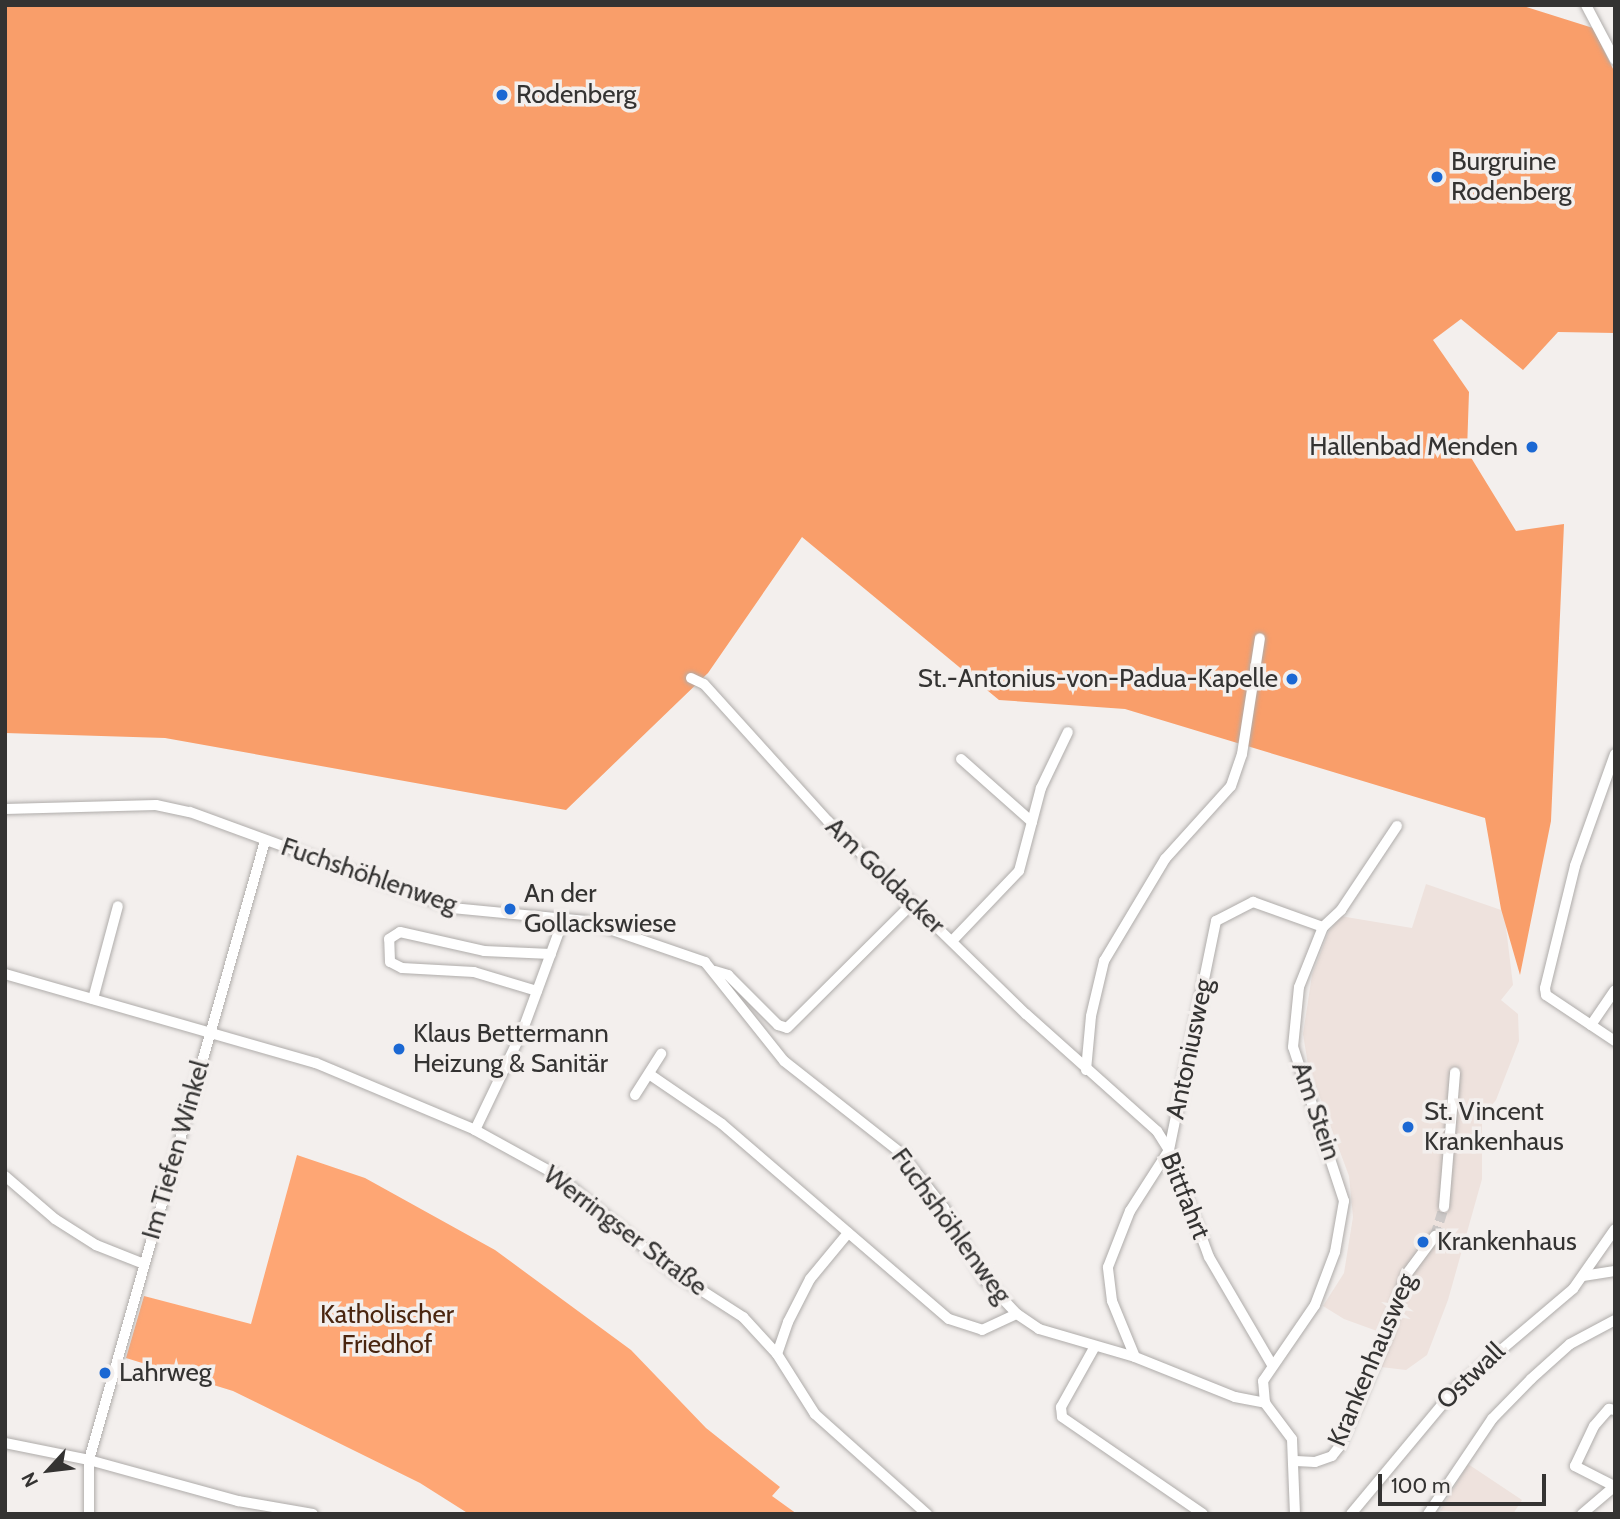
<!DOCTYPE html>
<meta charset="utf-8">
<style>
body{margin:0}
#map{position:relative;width:1620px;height:1519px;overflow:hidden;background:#f3efed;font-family:Cabin,sans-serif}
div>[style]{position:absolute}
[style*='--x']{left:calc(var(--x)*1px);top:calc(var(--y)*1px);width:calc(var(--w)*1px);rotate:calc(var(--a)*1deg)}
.built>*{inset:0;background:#eee2dd}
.green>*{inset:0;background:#fea674}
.forest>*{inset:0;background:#f99e6a}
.minor-tunnel>*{height:10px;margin-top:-5px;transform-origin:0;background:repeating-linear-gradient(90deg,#cdc9c8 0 10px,transparent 0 15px)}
.roads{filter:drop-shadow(0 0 2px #afacaa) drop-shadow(0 0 2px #afacaa)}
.minor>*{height:10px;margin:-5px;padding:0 5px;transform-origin:5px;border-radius:5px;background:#fff}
.dots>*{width:19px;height:19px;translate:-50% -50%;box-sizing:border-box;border:4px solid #f3efed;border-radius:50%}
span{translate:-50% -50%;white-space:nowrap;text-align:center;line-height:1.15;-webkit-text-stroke:7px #f3efed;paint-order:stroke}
.poi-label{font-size:26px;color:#343332}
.left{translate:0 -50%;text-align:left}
.right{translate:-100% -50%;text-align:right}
.street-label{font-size:26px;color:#343332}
.park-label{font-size:26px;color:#4a2610}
.frame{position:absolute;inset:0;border:7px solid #343332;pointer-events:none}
.north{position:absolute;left:14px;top:1435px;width:70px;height:70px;-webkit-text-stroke:5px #f3efed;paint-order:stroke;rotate:243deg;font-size:19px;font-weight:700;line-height:28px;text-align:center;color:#343332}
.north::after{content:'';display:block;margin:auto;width:24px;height:32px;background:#343332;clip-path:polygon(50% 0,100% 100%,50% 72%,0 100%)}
.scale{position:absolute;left:1378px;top:1474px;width:168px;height:32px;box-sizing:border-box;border:4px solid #343332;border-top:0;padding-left:9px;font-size:21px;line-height:24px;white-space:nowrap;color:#343332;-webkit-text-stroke:5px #f3efed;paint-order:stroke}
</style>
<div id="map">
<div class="built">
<i style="clip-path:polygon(1426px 884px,1504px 911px,1513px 985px,1501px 1000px,1518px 1014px,1519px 1041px,1496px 1100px,1482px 1117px,1482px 1179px,1448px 1300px,1427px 1355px,1406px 1370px,1364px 1365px,1377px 1331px,1344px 1319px,1323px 1306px,1344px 1273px,1353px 1217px,1349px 1176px,1308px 1065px,1303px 1034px,1312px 975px,1329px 931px,1340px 916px,1412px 928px)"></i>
<i style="clip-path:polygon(1468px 1464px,1522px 1500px,1513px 1514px,1440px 1511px)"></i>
</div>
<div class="green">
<i style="clip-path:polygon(297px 1155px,365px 1178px,495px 1250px,631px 1350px,706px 1428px,780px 1487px,772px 1496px,797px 1514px,469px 1514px,420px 1483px,233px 1391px,126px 1358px,144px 1296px,251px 1324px)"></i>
</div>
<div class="forest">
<i style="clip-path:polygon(5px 5px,1520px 5px,1593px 28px,1615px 73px,1615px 333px,1558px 332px,1523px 370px,1461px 319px,1433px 340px,1469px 392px,1467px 451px,1516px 531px,1564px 524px,1551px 821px,1520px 975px,1501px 909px,1485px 818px,1125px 709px,999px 700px,802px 537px,708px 673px,566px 810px,165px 738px,5px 733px)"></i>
</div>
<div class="minor-tunnel">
<i style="--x:1435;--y:1236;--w:30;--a:-73"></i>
</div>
<div class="roads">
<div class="minor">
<i style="--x:1586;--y:5;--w:62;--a:62.2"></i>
<i style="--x:691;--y:678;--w:14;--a:25"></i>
<i style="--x:704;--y:684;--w:185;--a:47.9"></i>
<i style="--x:828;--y:821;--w:277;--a:44.3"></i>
<i style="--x:1026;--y:1014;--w:176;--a:41.8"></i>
<i style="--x:1157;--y:1131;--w:22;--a:58"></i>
<i style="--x:1169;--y:1150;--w:114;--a:69.5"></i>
<i style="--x:1209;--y:1257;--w:125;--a:59.7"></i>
<i style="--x:1615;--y:754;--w:119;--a:109.7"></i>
<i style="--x:1575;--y:866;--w:126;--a:103.8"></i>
<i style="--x:1545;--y:988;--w:7;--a:82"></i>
<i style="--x:1546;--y:995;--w:83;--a:33.7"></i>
<i style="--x:961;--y:759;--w:95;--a:41.6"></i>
<i style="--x:5;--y:809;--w:151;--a:-1.5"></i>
<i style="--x:156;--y:805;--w:35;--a:12"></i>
<i style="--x:190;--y:812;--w:279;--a:20.1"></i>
<i style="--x:452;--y:908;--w:135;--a:5.5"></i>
<i style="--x:586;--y:921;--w:126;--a:19"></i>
<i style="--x:705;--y:962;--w:127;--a:51.4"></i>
<i style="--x:784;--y:1061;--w:149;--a:38.2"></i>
<i style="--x:901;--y:1153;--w:70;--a:52"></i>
<i style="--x:944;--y:1208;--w:81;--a:60.6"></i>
<i style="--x:984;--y:1279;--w:48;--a:46.7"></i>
<i style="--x:1017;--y:1314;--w:27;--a:34"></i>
<i style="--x:1039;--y:1329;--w:100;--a:16.3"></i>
<i style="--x:1135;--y:1357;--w:108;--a:21.8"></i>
<i style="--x:1235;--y:1397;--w:31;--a:11"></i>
<i style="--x:952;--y:941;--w:97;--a:-46.3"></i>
<i style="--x:1019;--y:871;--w:86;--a:-75.2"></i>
<i style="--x:1041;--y:788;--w:62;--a:-64.3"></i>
<i style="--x:715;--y:971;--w:14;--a:17"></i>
<i style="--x:728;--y:975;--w:71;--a:45"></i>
<i style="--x:778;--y:1025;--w:9;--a:18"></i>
<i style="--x:787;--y:1028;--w:176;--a:-44.8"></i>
<i style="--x:5;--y:974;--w:323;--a:16"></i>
<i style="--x:316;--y:1063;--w:173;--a:22.8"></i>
<i style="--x:475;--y:1130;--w:94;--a:28.8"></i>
<i style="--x:557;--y:1175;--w:155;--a:39.8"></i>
<i style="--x:676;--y:1274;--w:80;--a:32.7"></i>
<i style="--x:743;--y:1317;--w:50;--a:47.4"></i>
<i style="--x:777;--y:1354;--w:71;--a:57.7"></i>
<i style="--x:815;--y:1414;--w:150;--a:41.8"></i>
<i style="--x:537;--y:991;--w:66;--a:-163.2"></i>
<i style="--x:474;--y:972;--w:72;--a:-176.8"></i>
<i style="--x:402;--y:968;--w:13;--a:-153"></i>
<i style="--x:390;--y:962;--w:23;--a:-92"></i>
<i style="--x:389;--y:939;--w:13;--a:-32"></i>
<i style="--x:400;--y:932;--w:86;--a:12.7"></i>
<i style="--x:484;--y:951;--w:67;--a:2.6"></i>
<i style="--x:93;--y:999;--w:96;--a:-75"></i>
<i style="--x:1591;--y:1025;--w:42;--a:-55.6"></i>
<i style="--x:1086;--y:1070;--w:54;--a:-84.7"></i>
<i style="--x:1091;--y:1016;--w:57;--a:-76.7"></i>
<i style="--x:1104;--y:961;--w:119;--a:-59.1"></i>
<i style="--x:1165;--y:859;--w:98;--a:-47.9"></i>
<i style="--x:1231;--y:786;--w:34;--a:-71"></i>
<i style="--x:1242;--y:754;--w:117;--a:-81.2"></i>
<i style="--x:649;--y:1074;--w:88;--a:34.4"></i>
<i style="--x:722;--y:1124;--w:299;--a:40.7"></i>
<i style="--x:949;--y:1319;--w:35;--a:18"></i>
<i style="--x:982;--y:1330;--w:38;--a:-25"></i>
<i style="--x:635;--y:1095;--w:49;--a:-57.6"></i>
<i style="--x:475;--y:1130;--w:109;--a:-64.4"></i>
<i style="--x:522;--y:1032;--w:121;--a:-69.8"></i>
<i style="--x:5;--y:1176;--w:66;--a:40.7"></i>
<i style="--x:55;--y:1219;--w:49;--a:32.4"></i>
<i style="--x:96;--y:1245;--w:52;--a:21.6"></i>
<i style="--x:1444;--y:1207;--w:135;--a:-85.3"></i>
<i style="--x:1583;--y:1276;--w:32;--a:-9"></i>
<i style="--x:1094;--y:1348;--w:68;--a:119.2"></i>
<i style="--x:1061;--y:1407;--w:10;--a:84"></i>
<i style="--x:1062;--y:1417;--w:171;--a:34.5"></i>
<i style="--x:777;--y:1354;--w:34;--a:-71"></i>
<i style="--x:788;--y:1322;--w:48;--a:-62.9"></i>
<i style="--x:810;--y:1279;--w:60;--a:-50.4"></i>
<i style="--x:1135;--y:1357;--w:61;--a:-112.3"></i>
<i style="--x:1112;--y:1301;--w:34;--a:-97"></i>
<i style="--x:1108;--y:1267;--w:60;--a:-68.6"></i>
<i style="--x:1130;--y:1211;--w:72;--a:-57.4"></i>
<i style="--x:1169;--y:1150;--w:234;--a:-78.4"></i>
<i style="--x:1216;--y:921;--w:42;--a:-27.2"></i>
<i style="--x:1253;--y:902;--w:74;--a:19.7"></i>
<i style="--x:5;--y:1443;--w:86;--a:11.4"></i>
<i style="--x:89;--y:1460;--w:155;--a:15.4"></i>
<i style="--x:238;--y:1501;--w:76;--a:9.8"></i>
<i style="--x:1296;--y:1461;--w:19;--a:3"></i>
<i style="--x:1315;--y:1462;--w:18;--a:-19"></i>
<i style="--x:1332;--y:1456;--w:11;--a:-52"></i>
<i style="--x:1339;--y:1447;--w:119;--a:-66.7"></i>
<i style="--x:1386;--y:1338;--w:66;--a:-72.4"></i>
<i style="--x:1406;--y:1275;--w:49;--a:-53.4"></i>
<i style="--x:1614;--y:1486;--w:44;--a:-152.9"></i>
<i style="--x:1575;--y:1466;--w:44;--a:-64.6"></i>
<i style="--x:1594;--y:1426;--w:23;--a:-49"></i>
<i style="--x:1609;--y:1409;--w:6;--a:9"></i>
<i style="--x:89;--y:1514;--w:54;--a:-90"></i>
<i style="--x:89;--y:1460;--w:644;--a:-74.13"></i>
<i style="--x:1295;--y:1514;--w:75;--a:-92.3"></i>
<i style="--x:1292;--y:1439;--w:45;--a:-126.9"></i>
<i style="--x:1265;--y:1403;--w:22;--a:-95"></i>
<i style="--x:1263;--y:1381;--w:92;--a:-55.6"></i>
<i style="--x:1315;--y:1305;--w:57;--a:-69.3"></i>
<i style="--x:1335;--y:1252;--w:52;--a:-80"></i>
<i style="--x:1344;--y:1201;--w:162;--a:-108.3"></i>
<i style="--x:1293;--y:1047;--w:60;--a:-84.3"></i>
<i style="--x:1299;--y:987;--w:65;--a:-68.2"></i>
<i style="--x:1323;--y:927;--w:25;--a:-43"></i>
<i style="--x:1341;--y:910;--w:101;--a:-56.3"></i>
<i style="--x:1351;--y:1514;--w:163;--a:-50.2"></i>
<i style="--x:1455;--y:1389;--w:155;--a:-40.3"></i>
<i style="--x:1573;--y:1289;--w:73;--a:-55"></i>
<i style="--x:1428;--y:1514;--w:115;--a:-56"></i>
<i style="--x:1492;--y:1419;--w:56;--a:-45.7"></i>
<i style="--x:1531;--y:1379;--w:52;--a:-41.9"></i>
<i style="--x:1570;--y:1344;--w:51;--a:-28.1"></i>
<i style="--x:1582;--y:1514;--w:43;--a:-40.3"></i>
</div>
</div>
<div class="dots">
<i style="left:502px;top:95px;background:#1b68d3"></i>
<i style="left:1437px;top:177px;background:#1b68d3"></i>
<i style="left:1532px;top:447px;background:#1b68d3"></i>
<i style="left:1292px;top:679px;background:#1b68d3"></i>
<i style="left:510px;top:909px;background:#1b68d3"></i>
<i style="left:399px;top:1049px;background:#1b68d3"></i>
<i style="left:1408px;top:1127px;background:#1b68d3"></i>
<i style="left:1423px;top:1242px;background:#1b68d3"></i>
<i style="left:105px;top:1373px;background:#1b68d3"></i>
</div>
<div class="poi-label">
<span class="left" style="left:516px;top:95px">Rodenberg</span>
<span class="left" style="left:1451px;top:177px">Burgruine<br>Rodenberg</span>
<span class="right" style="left:1518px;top:447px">Hallenbad Menden</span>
<span class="right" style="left:1278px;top:679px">St.-Antonius-von-Padua-Kapelle</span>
<span class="left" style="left:524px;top:909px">An der<br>Gollackswiese</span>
<span class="left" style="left:413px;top:1049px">Klaus Bettermann<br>Heizung &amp; Sanitär</span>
<span class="left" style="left:1424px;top:1127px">St. Vincent<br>Krankenhaus</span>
<span class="left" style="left:1437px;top:1242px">Krankenhaus</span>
<span class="left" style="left:119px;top:1373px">Lahrweg</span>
</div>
<div class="street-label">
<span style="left:369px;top:876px;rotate:19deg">Fuchshöhlenweg</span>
<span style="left:885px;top:876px;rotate:44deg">Am Goldacker</span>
<span style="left:1190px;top:1049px;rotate:-78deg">Antoniusweg</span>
<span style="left:1316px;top:1111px;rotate:71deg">Am Stein</span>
<span style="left:176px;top:1150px;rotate:-74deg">Im Tiefen Winkel</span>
<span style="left:1185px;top:1196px;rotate:68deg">Bittfahrt</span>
<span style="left:951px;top:1226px;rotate:54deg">Fuchshöhlenweg</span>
<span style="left:625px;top:1231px;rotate:37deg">Werringser Straße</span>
<span style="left:1372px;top:1360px;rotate:-67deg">Krankenhausweg</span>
<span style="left:1471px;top:1376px;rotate:-44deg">Ostwall</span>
</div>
<div class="park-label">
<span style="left:387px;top:1330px">Katholischer<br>Friedhof</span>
</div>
<div class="frame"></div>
<div class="north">N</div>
<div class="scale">100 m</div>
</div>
